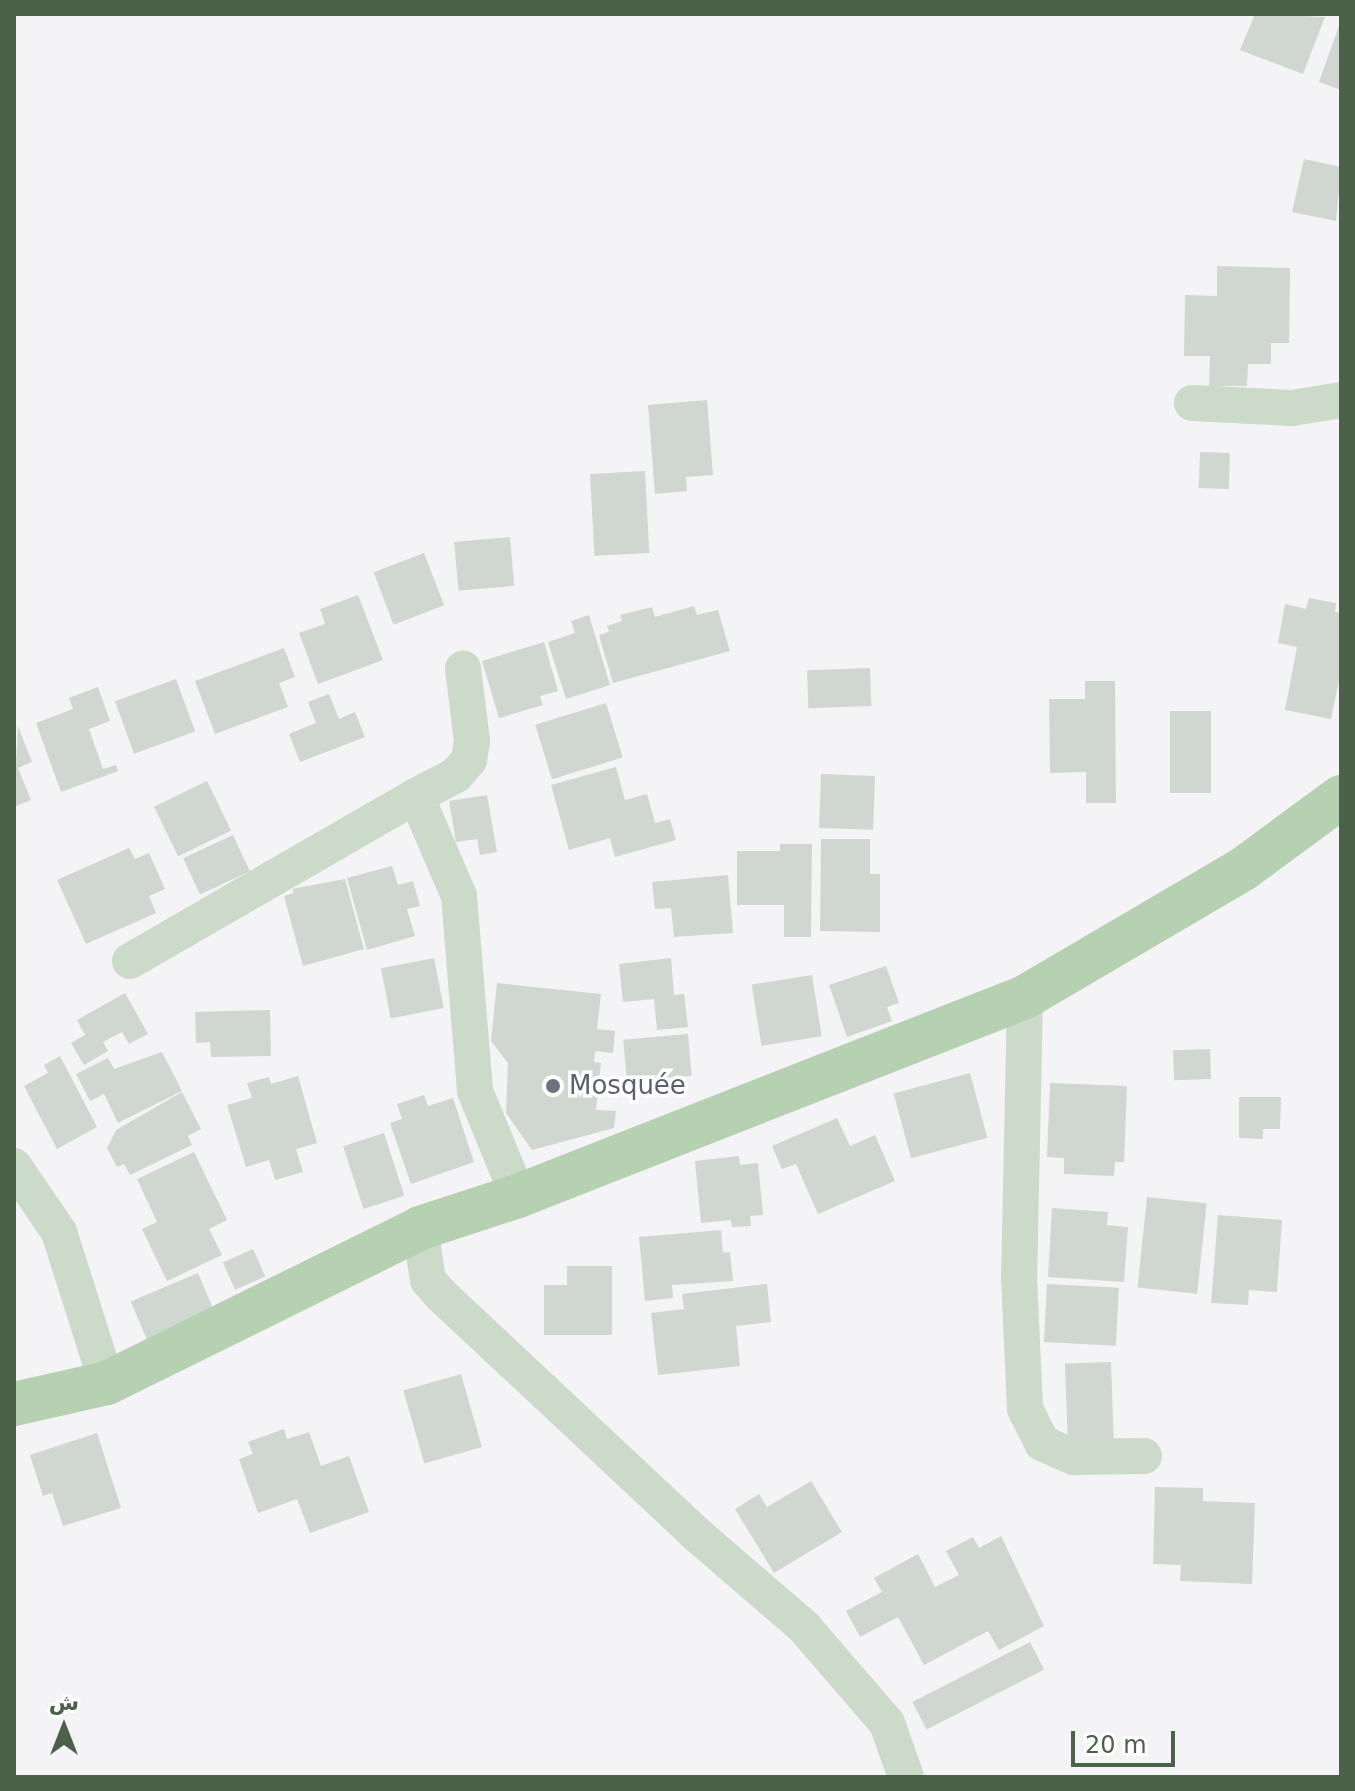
<!DOCTYPE html>
<meta charset="utf-8">
<style>
body{margin:0}
#map{position:relative;width:1355px;height:1791px;overflow:hidden;background:#f4f3f5;font-family:"DejaVu Sans",Cairo,sans-serif}
div>[style]{position:absolute}
[style*='--x']{left:calc(var(--x)*1px);top:calc(var(--y)*1px);width:calc(var(--w)*1px);rotate:calc(var(--a)*1deg)}
.building>*{inset:0;background:#d0d7d0;transform-origin:0 0}
.minor>*{height:36px;margin:-18px;padding:0 18px;transform-origin:18px;border-radius:18px;background:#cbdac9}
.major>*{height:44px;margin:-22px;padding:0 22px;transform-origin:22px;border-radius:22px;background:#b5d1b2}
.dots>*{width:22px;height:22px;translate:-50% -50%;box-sizing:border-box;border:4px solid #fff;border-radius:50%}
span{translate:-50% -50%;white-space:nowrap;text-align:center;line-height:1.15;-webkit-text-stroke:7px #fff;paint-order:stroke}
.worship-label{font-size:26px;color:#5b616d}
.left{translate:0 -50%;text-align:left}
.frame{position:absolute;inset:0;border:16px solid #4c6149;pointer-events:none}
.north{position:absolute;left:24px;top:1687px;width:80px;height:80px;-webkit-text-stroke:6px #fff;paint-order:stroke;rotate:0deg;font-size:22px;font-weight:700;line-height:32px;text-align:center;color:#4c6149}
.north::after{content:'';display:block;margin:auto;width:28px;height:36px;background:#4c6149;clip-path:polygon(50% 0,100% 100%,50% 72%,0 100%)}
.scale{position:absolute;left:1071px;top:1731px;width:104px;height:36px;box-sizing:border-box;border:4px solid #4c6149;border-top:0;padding-left:10px;font-size:24px;line-height:28px;white-space:nowrap;color:#4c6149;-webkit-text-stroke:6px #fff;paint-order:stroke}
</style>
<div id="map">
<div class="building">
<i style="clip-path:polygon(1255px 14px,1325px 17px,1303px 74px,1240px 50px)"></i>
<i style="clip-path:polygon(1341px 20px,1341px 90px,1319px 82px)"></i>
<i style="clip-path:polygon(1304px 159px,1341px 167px,1336px 221px,1292px 212px)"></i>
<i style="clip-path:polygon(1217px 266px,1290px 268px,1289px 343px,1271px 343px,1271px 364px,1248px 364px,1247px 386px,1209px 386px,1210px 356px,1184px 356px,1185px 295px,1217px 296px)"></i>
<i style="clip-path:polygon(707px 400px,713px 475px,686px 477px,687px 491px,655px 494px,648px 405px)"></i>
<i style="left:1200px;top:452px;width:30px;height:36px;rotate:2deg"></i>
<i style="left:645px;top:471px;width:82px;height:55px;rotate:87deg"></i>
<i style="left:510px;top:537px;width:49px;height:56px;rotate:85deg"></i>
<i style="left:424px;top:553px;width:56px;height:54px;rotate:69deg"></i>
<i style="clip-path:polygon(358px 595px,383px 660px,318px 684px,299px 633px,325px 624px,320px 609px)"></i>
<i style="clip-path:polygon(1309px 598px,1336px 603px,1335px 612px,1341px 613px,1341px 671px,1331px 719px,1285px 710px,1297px 647px,1278px 643px,1285px 604px,1306px 609px)"></i>
<i style="clip-path:polygon(694px 606px,697px 615px,718px 610px,730px 651px,613px 683px,599px 635px,609px 632px,607px 626px,622px 621px,620px 615px,652px 607px,655px 617px)"></i>
<i style="clip-path:polygon(589px 615px,610px 685px,566px 699px,548px 642px,575px 633px,571px 621px)"></i>
<i style="clip-path:polygon(544px 642px,558px 691px,540px 696px,543px 705px,499px 718px,482px 661px)"></i>
<i style="clip-path:polygon(284px 648px,295px 677px,279px 683px,288px 707px,215px 734px,195px 681px)"></i>
<i style="left:870px;top:668px;width:38px;height:63px;rotate:88deg"></i>
<i style="left:176px;top:679px;width:56px;height:65px;rotate:70deg"></i>
<i style="clip-path:polygon(1085px 681px,1115px 681px,1116px 803px,1086px 803px,1086px 772px,1050px 773px,1049px 699px,1085px 699px)"></i>
<i style="clip-path:polygon(98px 687px,110px 721px,89px 729px,103px 769px,116px 765px,118px 771px,61px 792px,36px 723px,73px 709px,69px 698px)"></i>
<i style="clip-path:polygon(329px 694px,339px 719px,355px 712px,365px 737px,300px 762px,289px 734px,316px 723px,308px 702px)"></i>
<i style="left:606px;top:703px;width:57px;height:74px;rotate:73deg"></i>
<i style="left:1170px;top:711px;width:41px;height:82px"></i>
<i style="clip-path:polygon(18px 726px,32px 762px,18px 768px,31px 800px,14px 807px)"></i>
<i style="clip-path:polygon(616px 767px,625px 800px,647px 794px,655px 823px,670px 819px,676px 840px,615px 857px,610px 838px,569px 850px,551px 785px)"></i>
<i style="left:821px;top:774px;width:54px;height:54px;rotate:2deg"></i>
<i style="left:207px;top:781px;width:55px;height:59px;rotate:64deg"></i>
<i style="clip-path:polygon(487px 795px,497px 852px,480px 855px,477px 839px,456px 842px,449px 801px)"></i>
<i style="left:233px;top:835px;width:40px;height:55px;rotate:65deg"></i>
<i style="clip-path:polygon(821px 839px,870px 839px,870px 874px,880px 874px,880px 932px,820px 931px)"></i>
<i style="clip-path:polygon(780px 844px,812px 844px,811px 937px,784px 937px,784px 905px,737px 905px,737px 851px,780px 851px)"></i>
<i style="clip-path:polygon(129px 848px,135px 859px,149px 853px,165px 889px,149px 896px,156px 913px,86px 944px,57px 880px)"></i>
<i style="clip-path:polygon(392px 866px,398px 885px,413px 881px,420px 906px,407px 909px,415px 936px,367px 950px,347px 878px)"></i>
<i style="clip-path:polygon(728px 875px,733px 933px,674px 937px,671px 908px,655px 909px,652px 882px)"></i>
<i style="clip-path:polygon(345px 879px,364px 949px,303px 966px,284px 896px,294px 893px,292px 889px)"></i>
<i style="left:434px;top:958px;width:51px;height:54px;rotate:79deg"></i>
<i style="clip-path:polygon(671px 958px,674px 995px,684px 994px,688px 1027px,657px 1030px,654px 999px,623px 1002px,619px 964px)"></i>
<i style="clip-path:polygon(886px 966px,899px 1003px,887px 1007px,892px 1021px,847px 1037px,829px 985px)"></i>
<i style="left:812px;top:975px;width:62px;height:61px;rotate:81deg"></i>
<i style="clip-path:polygon(497px 983px,601px 994px,597px 1029px,615px 1031px,613px 1053px,595px 1051px,594px 1062px,601px 1063px,596px 1110px,616px 1111px,614px 1128px,532px 1150px,506px 1113px,508px 1063px,491px 1041px)"></i>
<i style="clip-path:polygon(125px 993px,148px 1034px,129px 1044px,122px 1032px,103px 1042px,108px 1051px,84px 1065px,71px 1043px,85px 1035px,77px 1020px)"></i>
<i style="clip-path:polygon(270px 1010px,271px 1056px,211px 1057px,210px 1042px,196px 1043px,195px 1012px)"></i>
<i style="left:688px;top:1034px;width:42px;height:65px;rotate:85deg"></i>
<i style="left:1210px;top:1049px;width:30px;height:37px;rotate:88deg"></i>
<i style="clip-path:polygon(162px 1052px,182px 1091px,118px 1123px,104px 1094px,90px 1101px,76px 1074px,108px 1058px,114px 1069px)"></i>
<i style="clip-path:polygon(60px 1056px,97px 1127px,57px 1149px,24px 1086px,48px 1073px,44px 1065px)"></i>
<i style="left:970px;top:1073px;width:67px;height:79px;rotate:75deg"></i>
<i style="clip-path:polygon(298px 1076px,317px 1143px,296px 1149px,303px 1172px,275px 1180px,269px 1160px,246px 1167px,227px 1105px,252px 1098px,247px 1083px,269px 1077px,271px 1084px)"></i>
<i style="clip-path:polygon(1050px 1083px,1127px 1086px,1124px 1162px,1115px 1162px,1114px 1176px,1064px 1174px,1064px 1158px,1047px 1157px)"></i>
<i style="clip-path:polygon(182px 1092px,201px 1129px,188px 1136px,192px 1145px,130px 1175px,124px 1164px,117px 1167px,107px 1148px,116px 1130px)"></i>
<i style="clip-path:polygon(424px 1095px,428px 1106px,453px 1098px,474px 1162px,411px 1184px,390px 1123px,402px 1119px,397px 1104px)"></i>
<i style="clip-path:polygon(1239px 1097px,1281px 1097px,1280px 1129px,1263px 1129px,1263px 1139px,1239px 1138px)"></i>
<i style="clip-path:polygon(837px 1118px,850px 1146px,875px 1135px,895px 1181px,818px 1214px,796px 1164px,782px 1169px,772px 1146px)"></i>
<i style="left:384px;top:1133px;width:66px;height:43px;rotate:72deg"></i>
<i style="clip-path:polygon(194px 1152px,227px 1220px,209px 1229px,222px 1255px,167px 1281px,142px 1229px,157px 1222px,137px 1179px)"></i>
<i style="clip-path:polygon(739px 1156px,740px 1165px,758px 1163px,763px 1215px,750px 1216px,751px 1226px,732px 1227px,731px 1220px,701px 1223px,695px 1161px)"></i>
<i style="left:1147px;top:1197px;width:60px;height:91px;rotate:6deg"></i>
<i style="clip-path:polygon(1052px 1208px,1108px 1212px,1107px 1225px,1128px 1227px,1124px 1282px,1048px 1277px)"></i>
<i style="clip-path:polygon(1218px 1215px,1282px 1220px,1277px 1292px,1249px 1290px,1248px 1305px,1211px 1303px)"></i>
<i style="clip-path:polygon(721px 1230px,723px 1253px,730px 1252px,733px 1281px,672px 1285px,673px 1298px,645px 1301px,639px 1237px)"></i>
<i style="left:253px;top:1249px;width:30px;height:33px;rotate:66deg"></i>
<i style="clip-path:polygon(567px 1266px,612px 1266px,612px 1335px,544px 1335px,544px 1285px,567px 1285px)"></i>
<i style="left:198px;top:1273px;width:41px;height:73px;rotate:67deg"></i>
<i style="clip-path:polygon(767px 1284px,771px 1322px,736px 1326px,740px 1366px,658px 1375px,651px 1313px,684px 1309px,682px 1294px)"></i>
<i style="left:1047px;top:1284px;width:72px;height:58px;rotate:3deg"></i>
<i style="left:1111px;top:1362px;width:85px;height:46px;rotate:88deg"></i>
<i style="left:461px;top:1374px;width:76px;height:60px;rotate:74deg"></i>
<i style="clip-path:polygon(284px 1429px,287px 1439px,309px 1432px,321px 1466px,349px 1456px,369px 1512px,310px 1533px,297px 1499px,258px 1513px,239px 1459px,253px 1454px,248px 1442px)"></i>
<i style="clip-path:polygon(97px 1433px,121px 1508px,63px 1526px,52px 1493px,43px 1496px,30px 1455px)"></i>
<i style="clip-path:polygon(811px 1481px,842px 1532px,774px 1573px,735px 1509px,759px 1494px,767px 1507px)"></i>
<i style="clip-path:polygon(1155px 1487px,1203px 1488px,1203px 1501px,1255px 1503px,1252px 1584px,1180px 1581px,1181px 1565px,1153px 1564px)"></i>
<i style="clip-path:polygon(1001px 1536px,1044px 1626px,999px 1650px,988px 1631px,924px 1665px,898px 1617px,860px 1637px,846px 1611px,882px 1592px,874px 1578px,918px 1554px,935px 1587px,959px 1575px,946px 1551px,973px 1537px,979px 1548px)"></i>
<i style="left:1030px;top:1642px;width:31px;height:132px;rotate:63deg"></i>
</div>
<div class="minor">
<i style="--x:1192;--y:403;--w:100;--a:2.9"></i>
<i style="--x:1292;--y:408;--w:50;--a:-9.3"></i>
<i style="--x:416;--y:796;--w:45;--a:-27.7"></i>
<i style="--x:456;--y:775;--w:20;--a:-49"></i>
<i style="--x:469;--y:760;--w:19;--a:-81"></i>
<i style="--x:472;--y:741;--w:73;--a:-97.1"></i>
<i style="--x:130;--y:961;--w:330;--a:-30"></i>
<i style="--x:416;--y:796;--w:109;--a:66.7"></i>
<i style="--x:459;--y:896;--w:196;--a:85.3"></i>
<i style="--x:475;--y:1091;--w:113;--a:67.7"></i>
<i style="--x:1025;--y:997;--w:280;--a:91.2"></i>
<i style="--x:1019;--y:1277;--w:132;--a:87.4"></i>
<i style="--x:1025;--y:1409;--w:38;--a:63"></i>
<i style="--x:1042;--y:1443;--w:35;--a:24"></i>
<i style="--x:1074;--y:1457;--w:70;--a:-0.8"></i>
<i style="--x:14;--y:1166;--w:80;--a:55.7"></i>
<i style="--x:59;--y:1232;--w:158;--a:72.4"></i>
<i style="--x:420;--y:1228;--w:53;--a:81.3"></i>
<i style="--x:428;--y:1280;--w:18;--a:49"></i>
<i style="--x:440;--y:1294;--w:348;--a:43.1"></i>
<i style="--x:694;--y:1532;--w:145;--a:40.8"></i>
<i style="--x:804;--y:1627;--w:127;--a:49.2"></i>
<i style="--x:887;--y:1723;--w:57;--a:70.6"></i>
</div>
<div class="major">
<i style="--x:14;--y:1404;--w:95;--a:-12.7"></i>
<i style="--x:107;--y:1383;--w:349;--a:-26.3"></i>
<i style="--x:420;--y:1228;--w:103;--a:-18.1"></i>
<i style="--x:518;--y:1196;--w:545;--a:-21.43"></i>
<i style="--x:1025;--y:997;--w:253;--a:-30.4"></i>
<i style="--x:1243;--y:869;--w:122;--a:-36.3"></i>
</div>
<div class="dots">
<i style="left:553px;top:1086px;background:#6b7280"></i>
</div>
<div class="worship-label">
<span class="left" style="left:569px;top:1086px">Mosquée</span>
</div>
<div class="frame"></div>
<div class="north">ش</div>
<div class="scale">20 m</div>
</div>
